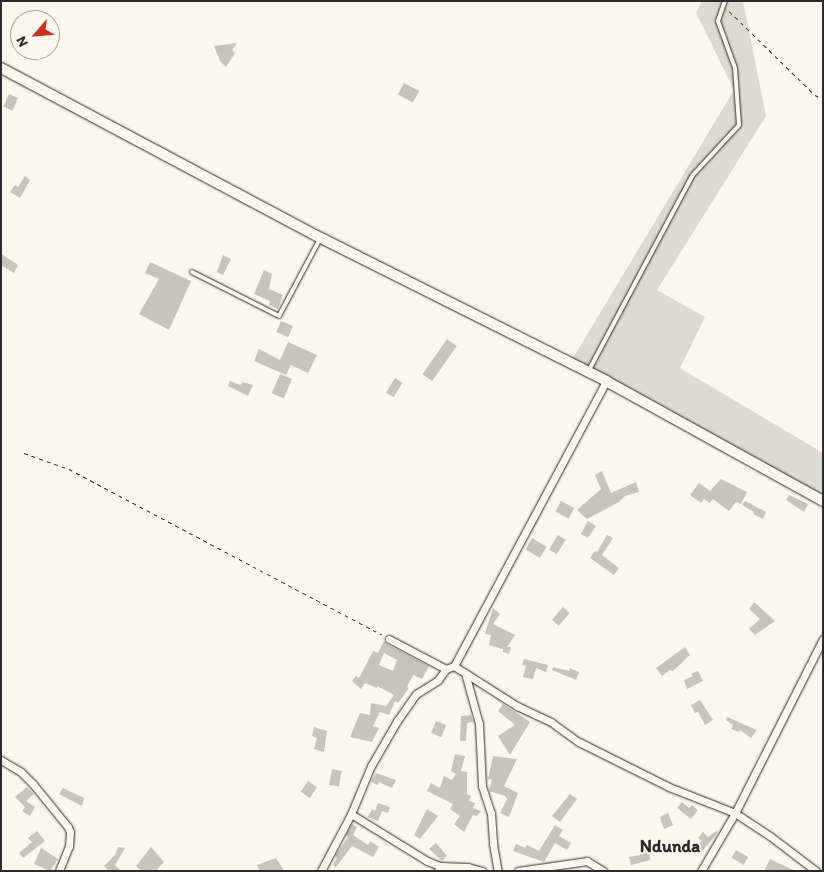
<!DOCTYPE html>
<style>
body{margin:0}
#map{position:relative;width:824px;height:872px;overflow:hidden;background:#fbf7ec;font-family:Itim,sans-serif}
div>[style]{position:absolute}
[style*='--x']{left:calc(var(--x)*1px);top:calc(var(--y)*1px);width:calc(var(--w)*1px);rotate:calc(var(--a)*1deg)}
.green>*{inset:0;background:#dddad0}
.building>*{inset:0;background:#c7c4bc;transform-origin:0 0}
.path>*{height:1px;margin-top:-0.5px;transform-origin:0;background:repeating-linear-gradient(90deg,#2b2b2b 0 4px,transparent 0 8px)}
.roads{filter:drop-shadow(0 0 1px #2b2b2b) drop-shadow(0 0 1px #2b2b2b)}
.service>*{height:4px;margin:-2px;padding:0 2px;transform-origin:2px;border-radius:2px;background:#fbf7ec}
.minor>*{height:7px;margin:-3.5px;padding:0 3.5px;transform-origin:3.5px;border-radius:3.5px;background:#fbf7ec}
.secondary>*{height:10px;margin:-5px;padding:0 5px;transform-origin:5px;border-radius:5px;background:#fbf7ec}
span{translate:-50% -50%;white-space:nowrap;text-align:center;line-height:1.15;-webkit-text-stroke:4px #fbf7ec;paint-order:stroke}
.neighbourhood-label{font-size:18px;color:#2b2b2b;font-weight:700}
.frame{position:absolute;inset:0;border:2px solid #2b2b2b;pointer-events:none}
.north{position:absolute;left:10px;top:10px;width:50px;height:50px;box-sizing:border-box;background:#fbf7ec;border:1px solid #a8a59f;border-radius:50%;rotate:243deg;font-size:14px;font-weight:700;line-height:20px;text-align:center;color:#2b2b2b}
.north::after{content:'';display:block;margin:auto;width:18px;height:22px;background:#c8321e;clip-path:polygon(50% 0,100% 100%,50% 72%,0 100%)}
</style>
<div id="map">
<div class="green">
<i style="clip-path:polygon(702px 1px,743px 1px,766px 116px,657px 290px,705px 317px,680px 368px,823px 453px,823px 496px,570px 363px,734px 90px,696px 13px)"></i>
</div>
<div class="building">
<i style="clip-path:polygon(237px 43px,232px 50px,235px 53px,226px 67px,220px 61px,214px 46px)"></i>
<i style="left:404px;top:83px;width:17px;height:13px;rotate:28deg"></i>
<i style="left:9px;top:94px;width:10px;height:14px;rotate:24deg"></i>
<i style="clip-path:polygon(25px 176px,30px 180px,20px 198px,10px 192px,15px 185px,18px 187px)"></i>
<i style="clip-path:polygon(1px 254px,18px 265px,14px 273px,1px 265px)"></i>
<i style="clip-path:polygon(223px 255px,231px 259px,223px 275px,217px 272px)"></i>
<i style="clip-path:polygon(150px 262px,191px 281px,169px 330px,139px 314px,159px 279px,145px 273px)"></i>
<i style="clip-path:polygon(264px 270px,272px 274px,269px 289px,283px 295px,278px 309px,269px 305px,270px 301px,254px 294px)"></i>
<i style="left:281px;top:321px;width:13px;height:12px;rotate:23deg"></i>
<i style="left:447px;top:339px;width:12px;height:43px;rotate:35deg"></i>
<i style="clip-path:polygon(288px 342px,317px 355px,308px 373px,291px 365px,286px 375px,254px 361px,259px 349px,280px 360px)"></i>
<i style="left:280px;top:374px;width:13px;height:21px;rotate:23deg"></i>
<i style="left:395px;top:378px;width:9px;height:17px;rotate:32deg"></i>
<i style="clip-path:polygon(230px 381px,240px 385px,243px 382px,253px 385px,248px 396px,228px 386px)"></i>
<i style="clip-path:polygon(602px 471px,611px 493px,636px 482px,639px 492px,625px 496px,619px 502px,587px 519px,577px 510px,601px 489px,595px 475px)"></i>
<i style="clip-path:polygon(721px 479px,747px 492px,741px 504px,736px 502px,729px 511px,713px 499px,710px 503px,704px 499px,701px 503px,690px 495px,699px 483px,710px 491px)"></i>
<i style="clip-path:polygon(789px 495px,808px 504px,804px 512px,786px 500px)"></i>
<i style="left:561px;top:501px;width:15px;height:12px;rotate:28deg"></i>
<i style="clip-path:polygon(745px 501px,766px 512px,763px 519px,753px 514px,754px 512px,742px 505px)"></i>
<i style="clip-path:polygon(588px 521px,596px 526px,588px 538px,581px 534px)"></i>
<i style="left:558px;top:535px;width:9px;height:17px;rotate:32deg"></i>
<i style="clip-path:polygon(607px 535px,613px 538px,602px 555px,619px 568px,614px 575px,590px 558px,595px 551px,597px 552px)"></i>
<i style="left:532px;top:538px;width:17px;height:13px;rotate:31deg"></i>
<i style="clip-path:polygon(754px 602px,775px 621px,755px 635px,749px 629px,760px 619px,749px 609px)"></i>
<i style="left:563px;top:607px;width:9px;height:17px;rotate:41deg"></i>
<i style="clip-path:polygon(493px 608px,500px 614px,493px 624px,515px 635px,507px 647px,511px 647px,509px 654px,503px 652px,503px 649px,489px 645px,491px 635px,485px 634px)"></i>
<i style="clip-path:polygon(evenodd,384px 641px,388px 645px,429px 666px,422px 679px,413px 675px,407px 687px,409px 688px,398px 703px,395px 701px,389px 715px,380px 712px,373px 726px,379px 728px,372px 742px,350px 737px,360px 713px,370px 715px,371px 703px,386px 706px,394px 695px,377px 686px,377px 688px,365px 683px,361px 689px,352px 681px,356px 676px,359px 678px,373px 651px,378px 653px,384px 641px,384px 653px,397px 660px,393px 671px,379px 665px,384px 653px)"></i>
<i style="clip-path:polygon(685px 647px,690px 655px,673px 671px,670px 670px,662px 676px,656px 668px)"></i>
<i style="clip-path:polygon(524px 659px,548px 665px,546px 672px,536px 668px,533px 679px,523px 677px,526px 666px,522px 665px)"></i>
<i style="clip-path:polygon(553px 667px,569px 671px,570px 668px,579px 672px,576px 680px,552px 670px)"></i>
<i style="clip-path:polygon(698px 671px,703px 681px,687px 689px,684px 680px,693px 676px,691px 674px)"></i>
<i style="clip-path:polygon(700px 700px,713px 720px,705px 725px,698px 712px,695px 713px,691px 705px)"></i>
<i style="clip-path:polygon(503px 704px,530px 722px,510px 755px,498px 736px,515px 725px,498px 711px)"></i>
<i style="clip-path:polygon(471px 715px,473px 722px,467px 723px,466px 741px,460px 741px,461px 716px)"></i>
<i style="clip-path:polygon(727px 717px,752px 728px,757px 730px,751px 738px,740px 730px,739px 732px,731px 729px,733px 725px,726px 720px)"></i>
<i style="left:436px;top:721px;width:11px;height:13px;rotate:22deg"></i>
<i style="clip-path:polygon(314px 727px,327px 731px,324px 752px,314px 749px,317px 738px,312px 736px)"></i>
<i style="clip-path:polygon(455px 754px,465px 756px,461px 771px,467px 772px,467px 794px,471px 796px,469px 801px,475px 803px,473px 808px,481px 811px,477px 816px,473px 815px,464px 832px,454px 824px,460px 816px,450px 809px,453px 804px,427px 791px,431px 783px,440px 788px,444px 776px,452px 780px,456px 774px,451px 771px)"></i>
<i style="clip-path:polygon(493px 756px,517px 759px,504px 786px,518px 793px,509px 817px,500px 813px,507px 799px,505px 796px,489px 791px,492px 780px,488px 779px)"></i>
<i style="left:332px;top:769px;width:10px;height:16px;rotate:11deg"></i>
<i style="clip-path:polygon(376px 773px,396px 780px,392px 788px,379px 782px,378px 785px,371px 782px)"></i>
<i style="left:308px;top:781px;width:11px;height:13px;rotate:34deg"></i>
<i style="clip-path:polygon(27px 787px,34px 794px,26px 801px,35px 807px,30px 816px,22px 811px,25px 807px,15px 797px)"></i>
<i style="clip-path:polygon(63px 788px,84px 798px,82px 806px,59px 794px)"></i>
<i style="clip-path:polygon(570px 794px,577px 799px,560px 822px,552px 816px)"></i>
<i style="clip-path:polygon(682px 802px,689px 808px,692px 805px,698px 810px,691px 819px,677px 808px)"></i>
<i style="clip-path:polygon(378px 803px,390px 807px,388px 813px,382px 811px,378px 821px,368px 817px,372px 809px,375px 811px)"></i>
<i style="clip-path:polygon(427px 809px,438px 816px,420px 839px,414px 835px)"></i>
<i style="clip-path:polygon(668px 813px,673px 825px,664px 829px,660px 817px)"></i>
<i style="clip-path:polygon(352px 824px,357px 827px,353px 835px,368px 845px,370px 841px,379px 847px,373px 857px,352px 846px,336px 867px,333px 865px,337px 858px,335px 856px,348px 837px,346px 835px)"></i>
<i style="clip-path:polygon(555px 825px,563px 830px,559px 836px,571px 843px,567px 850px,555px 843px,544px 862px,513px 851px,516px 844px,525px 848px,527px 845px,539px 851px)"></i>
<i style="clip-path:polygon(718px 830px,716px 835px,702px 851px,697px 845px,702px 841px,698px 838px,703px 832px,708px 837px)"></i>
<i style="clip-path:polygon(37px 831px,45px 841px,23px 858px,19px 853px,32px 842px,28px 838px)"></i>
<i style="clip-path:polygon(436px 843px,447px 856px,442px 861px,429px 849px)"></i>
<i style="clip-path:polygon(640px 843px,649px 843px,650px 860px,631px 865px,629px 857px,640px 855px)"></i>
<i style="clip-path:polygon(118px 847px,125px 848px,115px 865px,121px 871px,109px 871px,104px 866px,115px 855px)"></i>
<i style="clip-path:polygon(151px 847px,164px 862px,156px 871px,142px 871px,136px 866px)"></i>
<i style="clip-path:polygon(41px 848px,58px 859px,50px 871px,34px 864px)"></i>
<i style="left:736px;top:850px;width:14px;height:9px;rotate:30deg"></i>
<i style="clip-path:polygon(276px 858px,284px 871px,260px 871px,257px 865px)"></i>
<i style="clip-path:polygon(770px 859px,795px 871px,764px 871px)"></i>
</div>
<div class="path">
<i style="--x:729;--y:11;--w:120;--a:44.3"></i>
<i style="--x:815;--y:95;--w:9;--a:27"></i>
<i style="--x:24;--y:453;--w:48;--a:19.6"></i>
<i style="--x:69;--y:469;--w:354;--a:27.9"></i>
</div>
<div class="roads">
<div class="service">
<i style="--x:192;--y:272;--w:97;--a:26.8"></i>
<i style="--x:279;--y:316;--w:87;--a:-62"></i>
<i style="--x:589;--y:370;--w:220;--a:-62"></i>
<i style="--x:692;--y:176;--w:69;--a:-47.3"></i>
<i style="--x:739;--y:125;--w:57;--a:-94"></i>
<i style="--x:735;--y:68;--w:50;--a:-109.9"></i>
<i style="--x:718;--y:21;--w:21;--a:-71"></i>
</div>
<div class="minor">
<i style="--x:389;--y:639;--w:64;--a:27.8"></i>
<i style="--x:446;--y:669;--w:9;--a:-21"></i>
<i style="--x:454;--y:666;--w:323;--a:-61.9"></i>
<i style="--x:454;--y:666;--w:75;--a:32.4"></i>
<i style="--x:517;--y:706;--w:38;--a:25"></i>
<i style="--x:551;--y:722;--w:34;--a:36"></i>
<i style="--x:579;--y:742;--w:101;--a:26.6"></i>
<i style="--x:669;--y:787;--w:71;--a:21.5"></i>
<i style="--x:735;--y:813;--w:42;--a:33.3"></i>
<i style="--x:770;--y:836;--w:58;--a:37.3"></i>
<i style="--x:465;--y:673;--w:53;--a:74.6"></i>
<i style="--x:479;--y:724;--w:62;--a:87.2"></i>
<i style="--x:482;--y:786;--w:28;--a:72"></i>
<i style="--x:491;--y:813;--w:31;--a:86"></i>
<i style="--x:493;--y:844;--w:27;--a:80"></i>
<i style="--x:1;--y:760;--w:23;--a:31"></i>
<i style="--x:21;--y:772;--w:17;--a:45"></i>
<i style="--x:33;--y:784;--w:55;--a:50.9"></i>
<i style="--x:68;--y:827;--w:5;--a:68"></i>
<i style="--x:70;--y:832;--w:14;--a:94"></i>
<i style="--x:69;--y:846;--w:27;--a:112"></i>
<i style="--x:351;--y:814;--w:89;--a:31.7"></i>
<i style="--x:427;--y:861;--w:14;--a:21"></i>
<i style="--x:440;--y:866;--w:5;--a:112"></i>
<i style="--x:440;--y:866;--w:28;--a:2"></i>
<i style="--x:468;--y:867;--w:15;--a:16"></i>
<i style="--x:321;--y:871;--w:64;--a:-62.2"></i>
<i style="--x:351;--y:814;--w:52;--a:-67.4"></i>
<i style="--x:371;--y:766;--w:52;--a:-60"></i>
<i style="--x:397;--y:721;--w:33;--a:-55"></i>
<i style="--x:416;--y:694;--w:26;--a:-32"></i>
<i style="--x:438;--y:680;--w:14;--a:-54"></i>
<i style="--x:518;--y:871;--w:70;--a:-8.2"></i>
<i style="--x:587;--y:861;--w:19;--a:32"></i>
<i style="--x:701;--y:871;--w:67;--a:-59.6"></i>
<i style="--x:735;--y:813;--w:195;--a:-63.2"></i>
</div>
<div class="secondary">
<i style="--x:1;--y:68;--w:362;--a:28"></i>
<i style="--x:321;--y:238;--w:319;--a:26.6"></i>
<i style="--x:606;--y:381;--w:248;--a:28.9"></i>
</div>
</div>
<div class="neighbourhood-label">
<span style="left:670px;top:846px">Ndunda</span>
</div>
<div class="frame"></div>
<div class="north">N</div>
</div>
